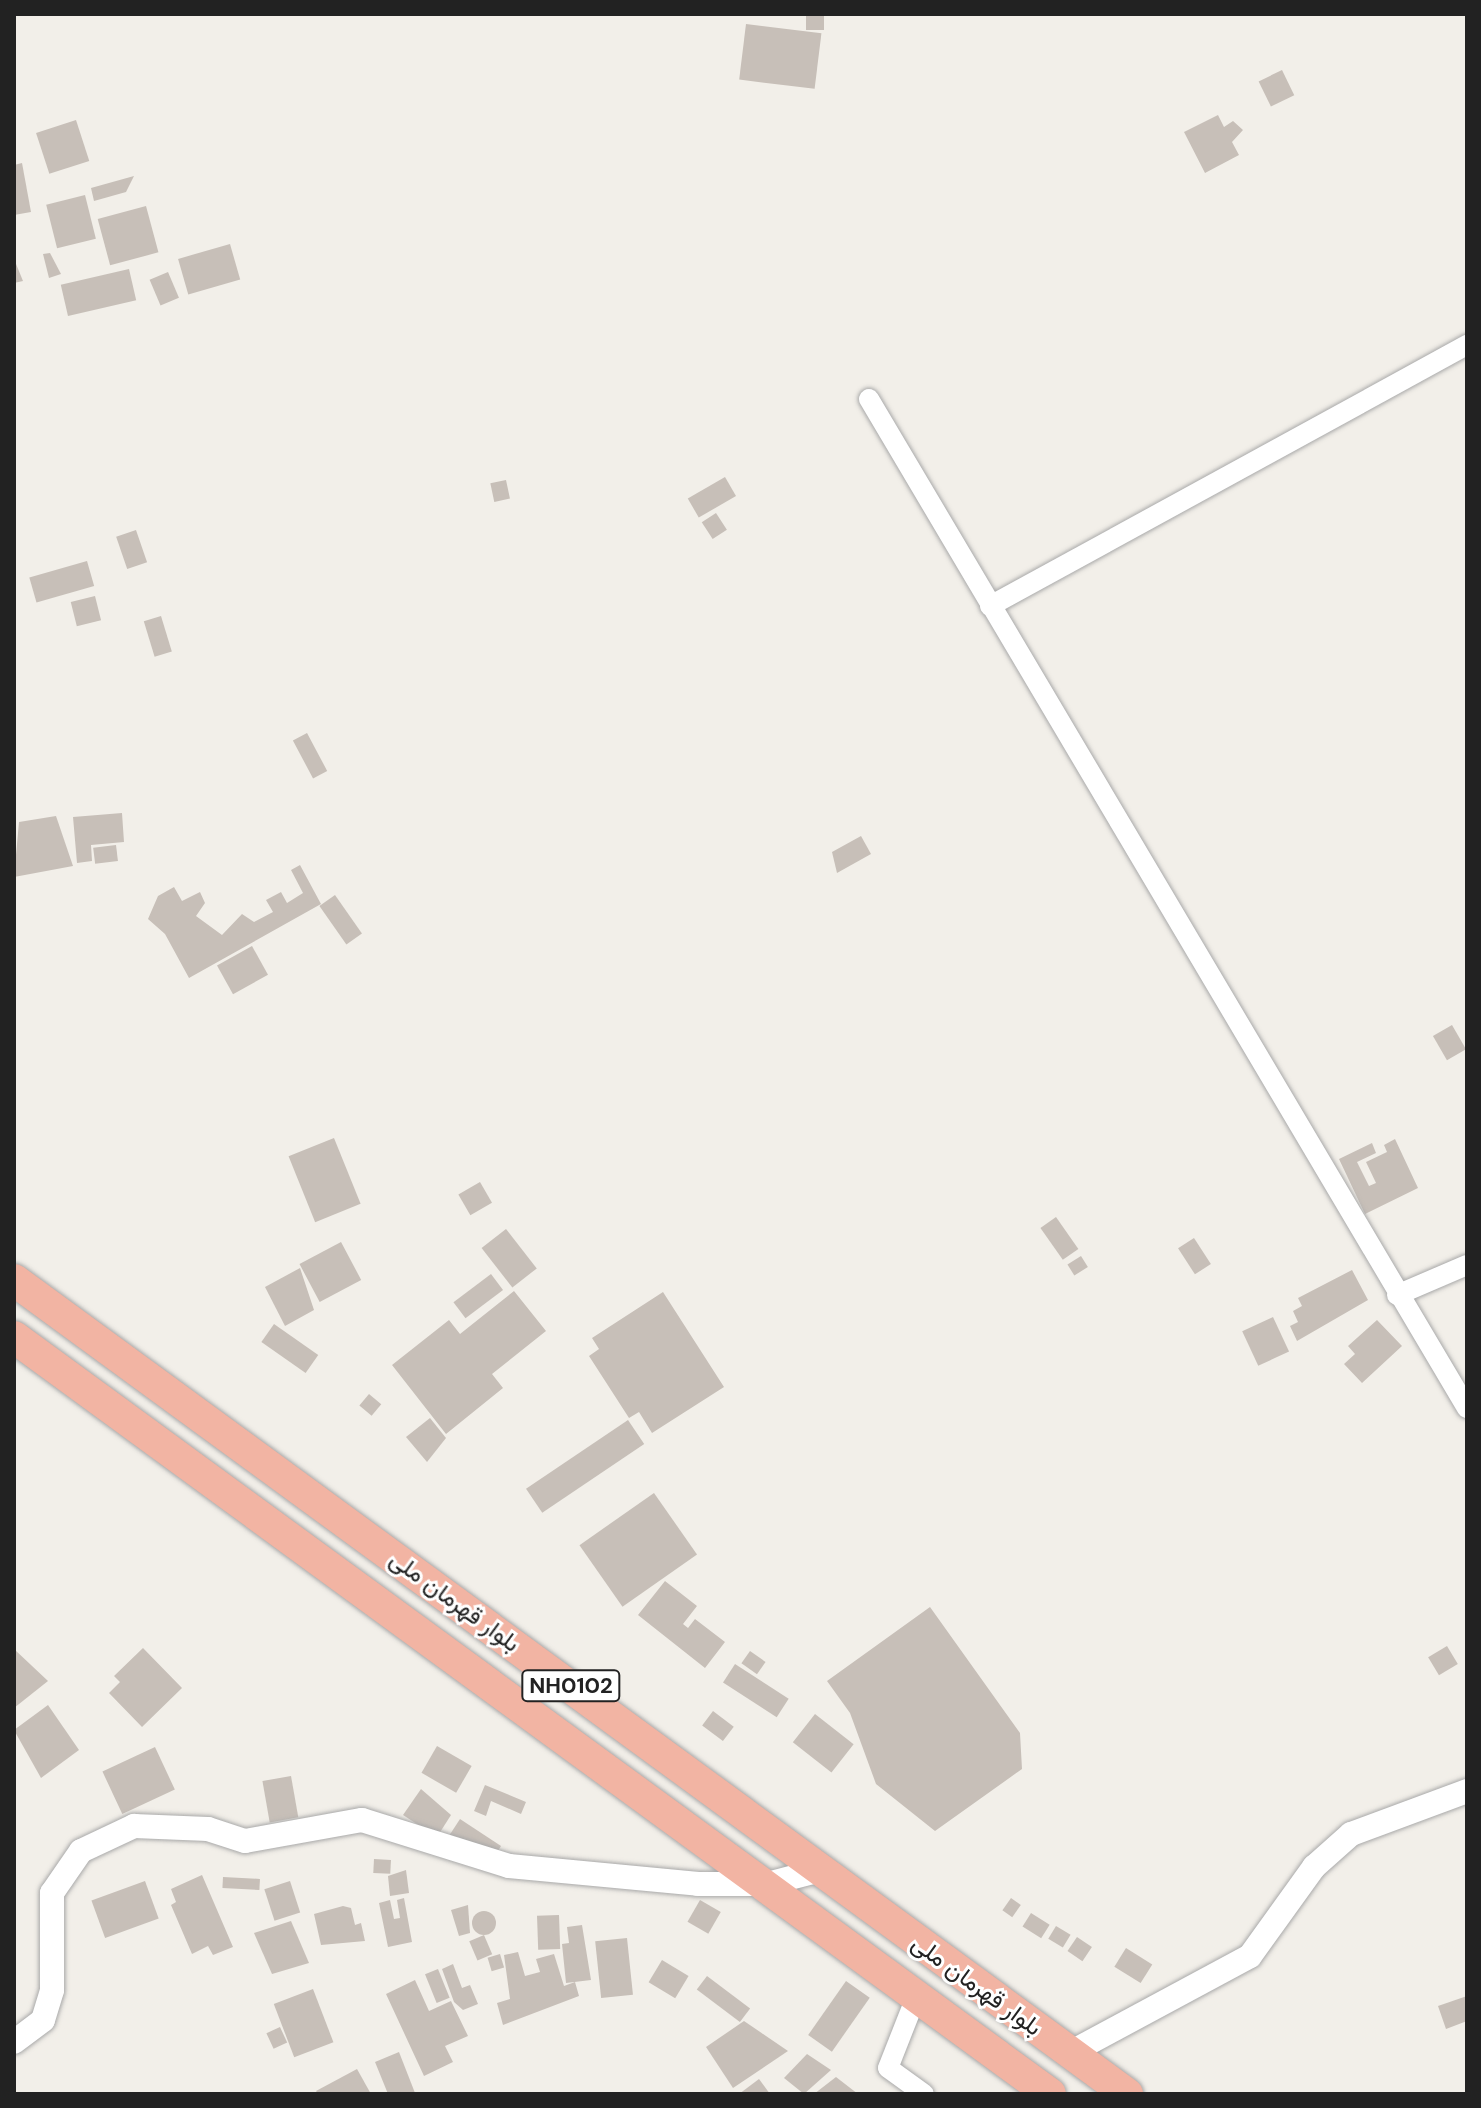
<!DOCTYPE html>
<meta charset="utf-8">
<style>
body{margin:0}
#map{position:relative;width:1481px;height:2108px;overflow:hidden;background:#f2efe9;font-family:"DM Sans",Vazirmatn,sans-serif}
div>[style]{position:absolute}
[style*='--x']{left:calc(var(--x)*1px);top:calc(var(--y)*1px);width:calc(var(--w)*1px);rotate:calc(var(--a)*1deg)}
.building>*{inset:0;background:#c7bfb8;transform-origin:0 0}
.round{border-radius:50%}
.roads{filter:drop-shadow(0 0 2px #a9a9a9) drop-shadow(0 0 2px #a9a9a9)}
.minor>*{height:20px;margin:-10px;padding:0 10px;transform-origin:10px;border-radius:10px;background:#fff}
.tertiary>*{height:24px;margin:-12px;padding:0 12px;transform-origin:12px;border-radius:12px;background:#fff}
.trunk>*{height:32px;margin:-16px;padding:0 16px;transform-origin:16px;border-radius:16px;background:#f2b4a3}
span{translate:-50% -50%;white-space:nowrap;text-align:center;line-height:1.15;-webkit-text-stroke:6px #fff;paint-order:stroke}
.shield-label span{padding:2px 6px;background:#fff;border:2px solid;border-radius:6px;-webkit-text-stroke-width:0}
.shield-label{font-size:22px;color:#222;font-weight:700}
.street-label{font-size:24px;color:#222}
.frame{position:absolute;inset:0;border:16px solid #222;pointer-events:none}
</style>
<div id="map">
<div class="building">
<i style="left:806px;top:14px;width:18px;height:16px"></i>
<i style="left:746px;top:24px;width:76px;height:56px;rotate:7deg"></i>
<i style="left:1282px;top:70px;width:28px;height:26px;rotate:64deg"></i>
<i style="clip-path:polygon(1218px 115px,1224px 127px,1233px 121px,1243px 130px,1232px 142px,1239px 155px,1205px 173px,1184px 132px)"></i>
<i style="left:76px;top:120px;width:43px;height:42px;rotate:72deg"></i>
<i style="clip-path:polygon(22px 163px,31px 212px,14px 215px,14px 165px)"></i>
<i style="clip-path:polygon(134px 176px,126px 192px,94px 201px,91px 188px)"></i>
<i style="left:85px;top:195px;width:45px;height:40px;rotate:76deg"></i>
<i style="left:146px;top:206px;width:48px;height:50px;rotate:75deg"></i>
<i style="left:230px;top:244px;width:37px;height:54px;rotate:74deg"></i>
<i style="clip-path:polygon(50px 253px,61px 274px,49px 278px,43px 254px)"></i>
<i style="clip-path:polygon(14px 259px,23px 281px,14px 283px)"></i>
<i style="left:129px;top:269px;width:32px;height:70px;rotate:77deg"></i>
<i style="left:168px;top:272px;width:28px;height:20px;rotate:67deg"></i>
<i style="left:725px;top:477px;width:22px;height:43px;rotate:60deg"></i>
<i style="left:506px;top:480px;width:19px;height:16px;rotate:78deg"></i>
<i style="left:716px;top:513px;width:20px;height:17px;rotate:57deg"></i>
<i style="left:136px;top:530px;width:34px;height:21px;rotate:71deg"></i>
<i style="left:87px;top:561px;width:26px;height:60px;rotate:74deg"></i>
<i style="left:95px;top:596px;width:25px;height:25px;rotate:76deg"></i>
<i style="left:161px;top:616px;width:37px;height:18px;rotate:73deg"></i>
<i style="left:307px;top:733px;width:43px;height:16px;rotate:62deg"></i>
<i style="clip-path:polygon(122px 813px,124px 842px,91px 845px,92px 861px,77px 863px,73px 817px)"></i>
<i style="clip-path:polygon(56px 816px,73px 866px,14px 877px,19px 822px)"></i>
<i style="clip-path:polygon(861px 836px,871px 854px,837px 873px,832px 852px)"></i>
<i style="left:116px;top:845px;width:16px;height:23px;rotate:83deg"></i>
<i style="clip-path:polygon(300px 865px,321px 904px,189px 978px,165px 934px,148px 919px,158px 896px,174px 887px,182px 901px,200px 892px,205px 903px,196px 916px,222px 935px,242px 914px,254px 922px,273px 912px,266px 900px,281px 892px,287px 903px,303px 893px,291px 870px)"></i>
<i style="left:335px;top:895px;width:47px;height:19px;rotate:55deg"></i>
<i style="left:252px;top:946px;width:33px;height:40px;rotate:61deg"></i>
<i style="left:1452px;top:1025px;width:28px;height:22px;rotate:60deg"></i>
<i style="left:334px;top:1138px;width:71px;height:49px;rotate:68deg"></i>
<i style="clip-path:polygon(1395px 1139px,1418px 1188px,1365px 1214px,1339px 1159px,1372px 1143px,1376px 1153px,1357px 1162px,1369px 1186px,1376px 1183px,1366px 1162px,1387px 1152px,1384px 1145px)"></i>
<i style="left:480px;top:1182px;width:24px;height:25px;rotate:60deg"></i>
<i style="left:1056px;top:1217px;width:39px;height:19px;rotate:55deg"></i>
<i style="left:506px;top:1229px;width:50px;height:31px;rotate:52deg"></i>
<i style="left:1194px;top:1238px;width:31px;height:19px;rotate:57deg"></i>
<i style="left:341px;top:1242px;width:43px;height:47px;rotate:62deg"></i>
<i style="left:1081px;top:1256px;width:13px;height:16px;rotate:58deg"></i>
<i style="clip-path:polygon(300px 1268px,314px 1310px,285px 1326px,265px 1287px)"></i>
<i style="clip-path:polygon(1352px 1270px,1368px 1300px,1297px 1341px,1290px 1326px,1298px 1322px,1293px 1311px,1302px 1306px,1298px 1298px)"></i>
<i style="left:491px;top:1274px;width:20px;height:47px;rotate:53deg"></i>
<i style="clip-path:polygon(514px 1291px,546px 1331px,492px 1374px,503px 1388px,446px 1434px,392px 1365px,449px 1320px,460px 1334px)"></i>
<i style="clip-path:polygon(663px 1292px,724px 1387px,652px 1433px,639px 1412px,629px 1418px,589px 1356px,599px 1349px,592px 1338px)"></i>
<i style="left:1273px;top:1317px;width:38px;height:34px;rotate:65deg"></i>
<i style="clip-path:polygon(1377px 1320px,1402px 1346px,1362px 1383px,1344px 1364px,1355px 1354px,1348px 1346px)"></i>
<i style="left:274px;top:1324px;width:54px;height:22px;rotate:35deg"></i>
<i style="left:369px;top:1394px;width:16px;height:15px;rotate:40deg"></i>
<i style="clip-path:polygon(430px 1418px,446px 1438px,427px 1462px,406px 1437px)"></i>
<i style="left:628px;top:1420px;width:29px;height:123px;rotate:56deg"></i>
<i style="left:654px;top:1493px;width:75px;height:91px;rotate:55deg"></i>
<i style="clip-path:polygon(665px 1581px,697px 1606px,683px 1624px,688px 1628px,695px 1619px,725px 1642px,705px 1668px,638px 1615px)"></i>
<i style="clip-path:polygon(930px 1607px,1020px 1733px,1022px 1769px,935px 1831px,876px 1784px,850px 1713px,827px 1681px)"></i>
<i style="left:1447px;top:1646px;width:21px;height:22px;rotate:59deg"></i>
<i style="clip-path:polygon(143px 1648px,182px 1688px,142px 1727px,109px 1693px,120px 1682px,114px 1676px)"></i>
<i style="clip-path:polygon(14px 1649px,48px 1681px,14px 1708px)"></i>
<i style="left:750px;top:1651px;width:19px;height:15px;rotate:35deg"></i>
<i style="left:735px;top:1664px;width:64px;height:22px;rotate:33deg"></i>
<i style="clip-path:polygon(48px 1705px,79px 1750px,41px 1778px,14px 1730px)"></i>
<i style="left:713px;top:1711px;width:26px;height:18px;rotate:37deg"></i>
<i style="left:815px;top:1714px;width:49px;height:36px;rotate:38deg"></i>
<i style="left:437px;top:1746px;width:40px;height:31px;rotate:30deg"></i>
<i style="left:155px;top:1747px;width:47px;height:58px;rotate:65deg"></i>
<i style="left:291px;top:1776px;width:42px;height:29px;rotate:80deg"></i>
<i style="clip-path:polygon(485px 1785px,526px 1802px,521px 1814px,491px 1801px,486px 1816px,474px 1811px)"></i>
<i style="clip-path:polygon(421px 1789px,451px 1815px,437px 1837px,403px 1815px)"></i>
<i style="clip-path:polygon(460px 1819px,501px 1846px,494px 1857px,447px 1839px)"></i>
<i style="left:374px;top:1859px;width:17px;height:14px;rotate:3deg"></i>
<i style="clip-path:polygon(406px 1870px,409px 1893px,390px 1896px,388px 1876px)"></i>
<i style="clip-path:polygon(202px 1875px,233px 1947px,213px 1955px,208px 1946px,192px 1954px,171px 1905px,176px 1902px,171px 1889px)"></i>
<i style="left:223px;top:1877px;width:37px;height:11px;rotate:3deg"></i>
<i style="left:145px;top:1881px;width:40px;height:57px;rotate:70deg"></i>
<i style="left:290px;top:1881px;width:33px;height:27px;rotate:72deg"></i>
<i style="clip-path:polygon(404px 1898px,412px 1942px,388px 1947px,379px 1903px,390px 1900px,394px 1919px,400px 1918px,397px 1900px)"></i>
<i style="left:1011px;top:1898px;width:12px;height:15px;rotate:35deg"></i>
<i style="left:700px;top:1900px;width:24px;height:25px;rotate:30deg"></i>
<i style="clip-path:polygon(468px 1905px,470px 1933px,459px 1936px,451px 1910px)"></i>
<i style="clip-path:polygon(343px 1906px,351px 1908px,355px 1925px,361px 1923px,365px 1941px,321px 1945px,314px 1914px)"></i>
<i class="round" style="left:472px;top:1911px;width:24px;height:24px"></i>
<i style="left:1031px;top:1913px;width:22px;height:16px;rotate:32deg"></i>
<i style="left:559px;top:1915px;width:34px;height:22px;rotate:88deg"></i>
<i style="clip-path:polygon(291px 1921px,309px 1963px,272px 1974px,254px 1933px)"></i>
<i style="clip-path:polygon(582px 1925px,591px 1980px,566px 1983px,562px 1944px,569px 1943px,567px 1927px)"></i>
<i style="left:1056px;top:1926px;width:17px;height:15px;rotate:31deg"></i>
<i style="left:484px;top:1935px;width:21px;height:16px;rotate:67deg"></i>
<i style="left:1077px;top:1937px;width:18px;height:17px;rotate:34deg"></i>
<i style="left:627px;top:1938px;width:57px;height:32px;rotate:84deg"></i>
<i style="left:1126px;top:1948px;width:31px;height:22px;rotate:32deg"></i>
<i style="clip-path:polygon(518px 1952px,525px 1976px,540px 1972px,536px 1959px,554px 1954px,564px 1986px,575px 1982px,579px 1996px,503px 2025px,497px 2003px,510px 1999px,504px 1955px)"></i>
<i style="left:500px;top:1954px;width:14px;height:13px;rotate:73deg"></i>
<i style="left:662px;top:1960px;width:31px;height:26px;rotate:31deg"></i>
<i style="clip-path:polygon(453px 1964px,462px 1988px,470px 1985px,478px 2004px,463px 2010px,454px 2002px,442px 1969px)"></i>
<i style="left:438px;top:1969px;width:31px;height:14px;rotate:68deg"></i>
<i style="left:707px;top:1976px;width:54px;height:17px;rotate:37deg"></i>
<i style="clip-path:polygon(415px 1980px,429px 2011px,451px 2001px,468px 2036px,445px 2046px,453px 2062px,424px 2076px,386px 1994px)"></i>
<i style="left:846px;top:1981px;width:29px;height:66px;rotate:35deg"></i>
<i style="left:313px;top:1989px;width:57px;height:42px;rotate:69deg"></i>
<i style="clip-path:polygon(1467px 1996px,1467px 2021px,1446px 2029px,1438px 2006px)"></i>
<i style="clip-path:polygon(744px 2021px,788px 2051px,733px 2088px,706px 2047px)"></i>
<i style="left:280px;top:2027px;width:17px;height:15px;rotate:65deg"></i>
<i style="clip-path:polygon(399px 2052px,415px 2093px,411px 2094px,388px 2094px,375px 2062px)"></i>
<i style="clip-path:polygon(807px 2054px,831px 2070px,804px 2094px,784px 2078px)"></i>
<i style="clip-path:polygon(357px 2069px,371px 2094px,318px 2094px,316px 2091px)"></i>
<i style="clip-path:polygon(836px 2077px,858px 2094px,814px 2094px)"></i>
<i style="clip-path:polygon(759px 2079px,770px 2094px,739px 2094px)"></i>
</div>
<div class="roads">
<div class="minor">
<i style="--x:869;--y:399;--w:1173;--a:59.35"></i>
<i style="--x:990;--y:606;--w:544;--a:-28.69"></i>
<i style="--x:1397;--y:1295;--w:76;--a:-23.2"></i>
<i style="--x:916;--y:1997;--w:76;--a:111.5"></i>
<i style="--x:888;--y:2068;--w:44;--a:35.8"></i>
</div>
<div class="tertiary">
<i style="--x:14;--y:2042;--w:36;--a:-37"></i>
<i style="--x:43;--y:2020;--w:31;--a:-73"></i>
<i style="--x:52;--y:1990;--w:97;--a:-90"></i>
<i style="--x:52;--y:1893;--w:51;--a:-55.4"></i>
<i style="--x:81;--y:1851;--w:59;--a:-25.3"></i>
<i style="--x:134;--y:1826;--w:74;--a:2.3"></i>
<i style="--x:208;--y:1829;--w:39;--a:18"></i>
<i style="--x:245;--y:1841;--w:119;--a:-10.2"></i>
<i style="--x:362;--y:1820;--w:154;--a:17.4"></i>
<i style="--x:509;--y:1866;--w:190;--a:5.4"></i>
<i style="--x:698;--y:1884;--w:69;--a:0"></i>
<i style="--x:767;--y:1884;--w:56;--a:-14.5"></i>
<i style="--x:1070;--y:2053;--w:204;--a:-28.3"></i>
<i style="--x:1250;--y:1956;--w:110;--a:-54.3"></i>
<i style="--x:1314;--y:1867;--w:50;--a:-41.7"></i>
<i style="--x:1351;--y:1834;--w:124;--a:-20.3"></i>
</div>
<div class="trunk">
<i style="--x:14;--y:1280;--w:1379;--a:36.18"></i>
<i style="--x:14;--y:1337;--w:1283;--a:36.16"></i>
</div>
</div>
<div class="shield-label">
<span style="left:571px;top:1686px">NH0102</span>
</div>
<div class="street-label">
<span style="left:455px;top:1601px;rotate:36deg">بلوار قهرمان ملی</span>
<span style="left:977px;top:1985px;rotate:36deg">بلوار قهرمان ملی</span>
</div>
<div class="frame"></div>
</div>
